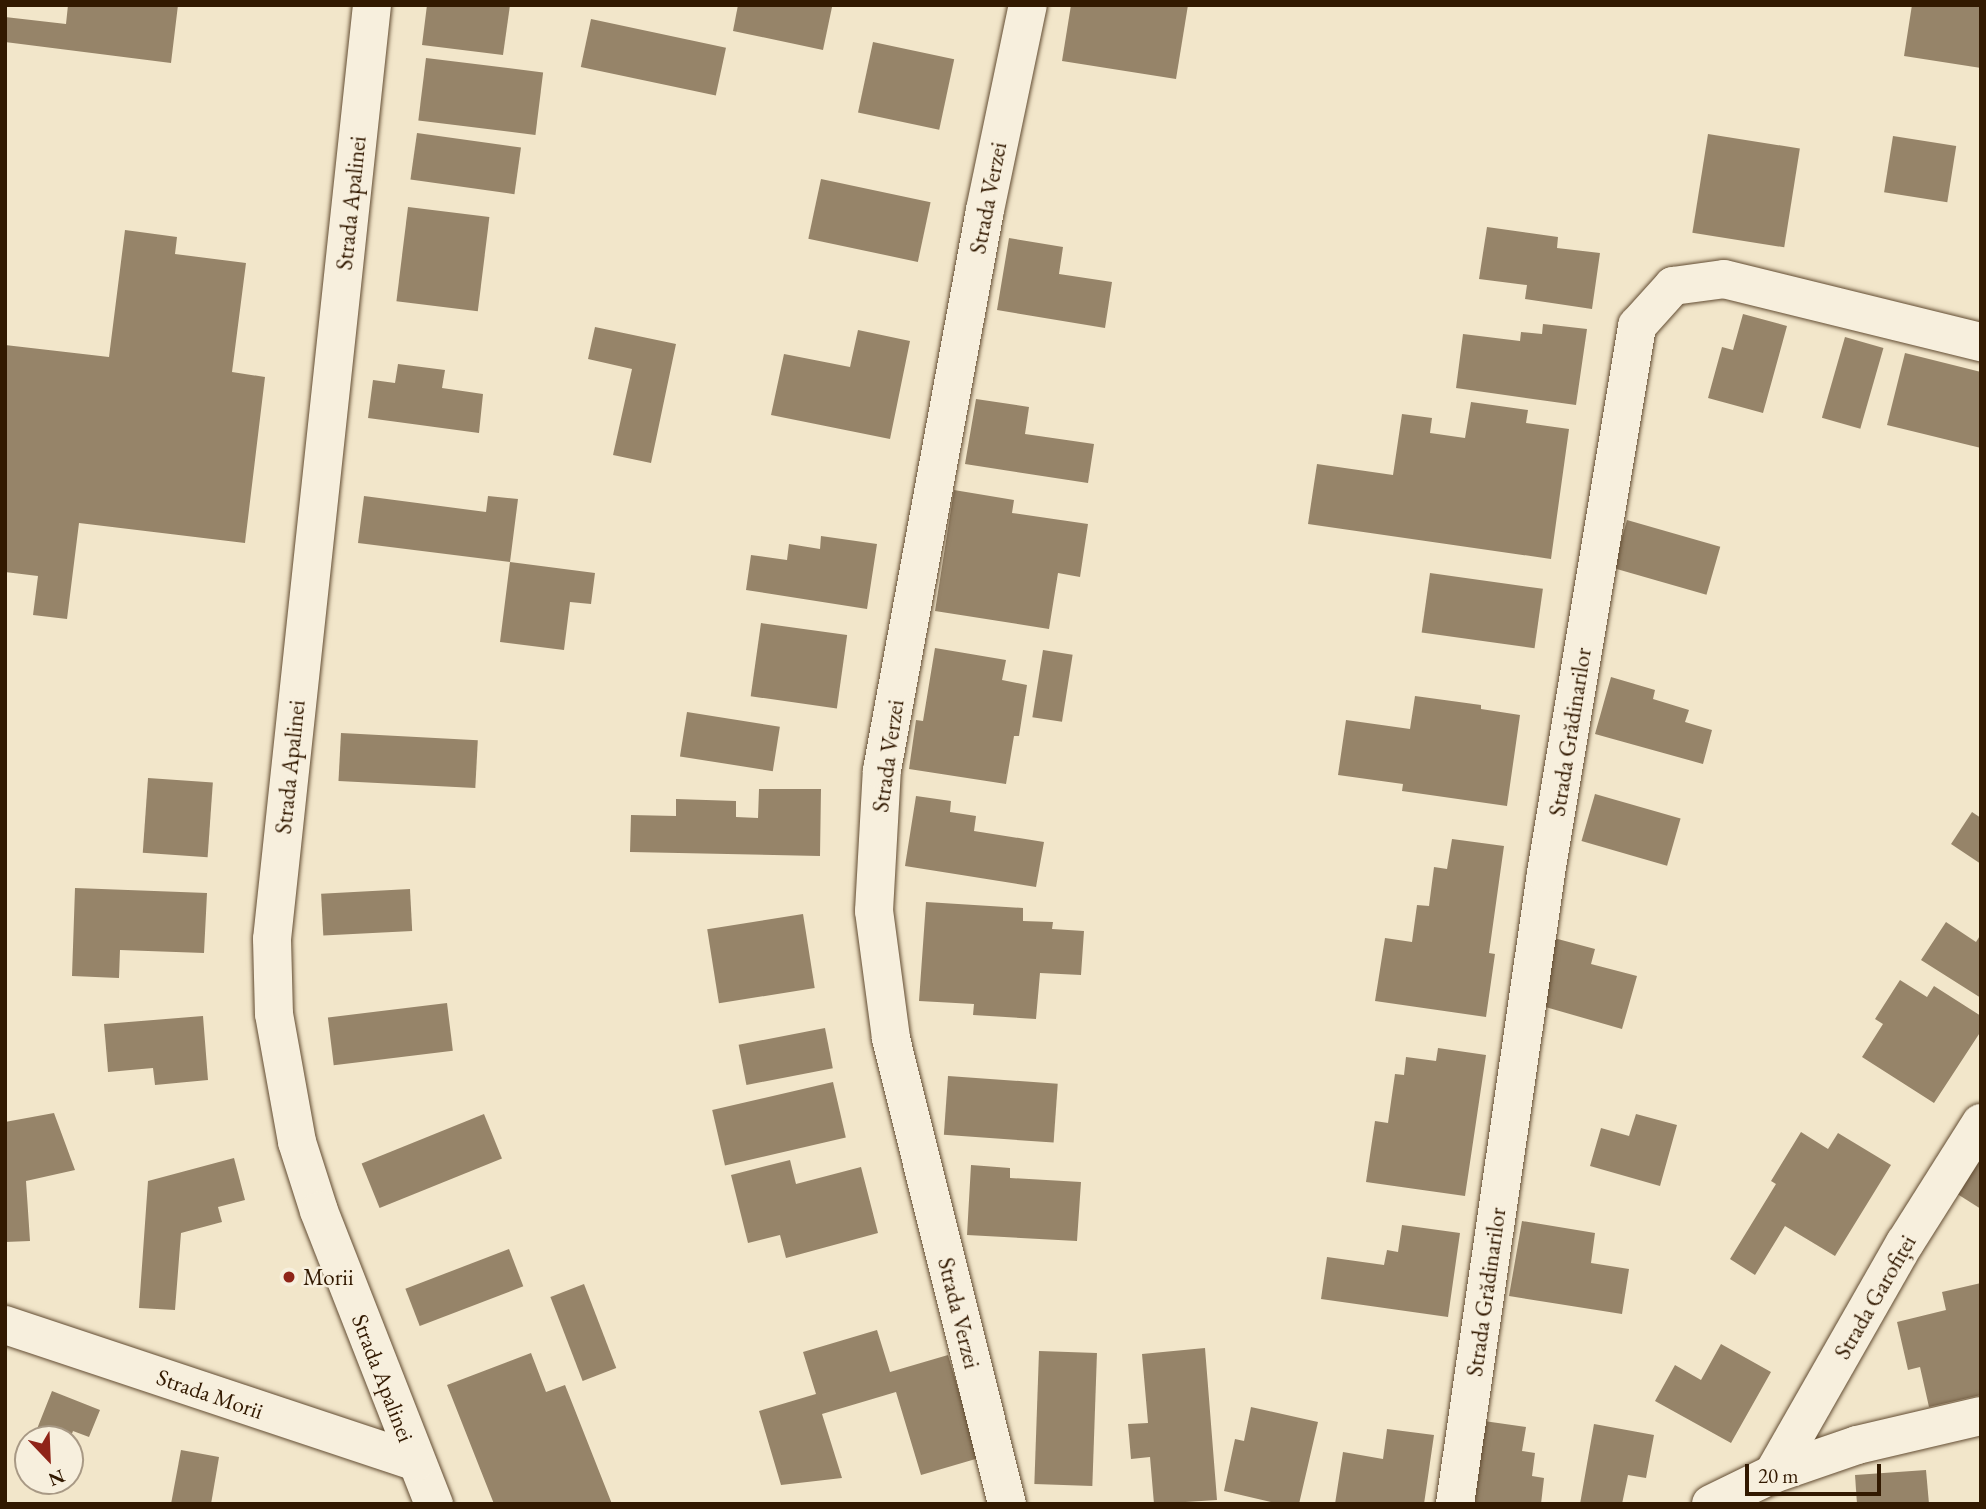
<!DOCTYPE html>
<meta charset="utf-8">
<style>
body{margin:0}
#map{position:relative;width:1986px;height:1509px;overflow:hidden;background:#f2e6ca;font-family:"EB Garamond",serif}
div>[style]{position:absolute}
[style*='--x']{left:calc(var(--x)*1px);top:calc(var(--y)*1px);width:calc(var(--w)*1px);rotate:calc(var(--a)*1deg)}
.building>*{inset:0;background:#968469;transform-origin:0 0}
.roads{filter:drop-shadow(0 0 2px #624c32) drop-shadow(0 0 2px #624c32)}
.minor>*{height:38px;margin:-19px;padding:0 19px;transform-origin:19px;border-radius:19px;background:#f7efdd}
.dots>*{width:19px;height:19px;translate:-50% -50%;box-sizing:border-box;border:4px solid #f7efdd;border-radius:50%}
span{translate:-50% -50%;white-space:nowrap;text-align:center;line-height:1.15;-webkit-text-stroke:5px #f7efdd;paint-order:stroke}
.street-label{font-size:23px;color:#321900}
.poi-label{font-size:23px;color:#321900}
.left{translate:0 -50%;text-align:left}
.frame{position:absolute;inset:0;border:7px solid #321900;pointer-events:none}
.north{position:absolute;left:14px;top:1425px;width:70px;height:70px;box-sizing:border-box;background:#f7efdd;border:2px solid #a89985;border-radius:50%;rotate:157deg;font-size:19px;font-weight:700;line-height:28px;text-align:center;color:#321900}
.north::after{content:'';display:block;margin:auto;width:24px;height:32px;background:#8f2418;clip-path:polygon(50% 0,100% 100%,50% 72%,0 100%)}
.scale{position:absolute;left:1745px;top:1464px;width:136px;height:32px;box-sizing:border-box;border:4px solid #321900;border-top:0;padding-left:9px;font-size:21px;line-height:24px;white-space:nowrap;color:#321900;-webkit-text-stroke:5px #f7efdd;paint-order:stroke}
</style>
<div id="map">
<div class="building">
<i style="clip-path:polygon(68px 5px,178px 5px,171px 63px,5px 42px,5px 17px,66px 24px)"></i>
<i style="clip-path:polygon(427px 5px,510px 5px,503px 55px,422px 45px)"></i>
<i style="clip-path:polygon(738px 5px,832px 7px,823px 50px,733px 31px)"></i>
<i style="clip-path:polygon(1071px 5px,1188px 5px,1176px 79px,1062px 61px)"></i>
<i style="clip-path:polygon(1912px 5px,1981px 5px,1981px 68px,1904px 56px)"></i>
<i style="left:591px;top:19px;width:138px;height:49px;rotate:12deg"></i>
<i style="left:873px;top:42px;width:83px;height:72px;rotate:12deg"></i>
<i style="left:426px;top:58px;width:118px;height:63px;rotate:7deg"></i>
<i style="left:417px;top:133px;width:105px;height:47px;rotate:8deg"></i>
<i style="left:1708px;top:134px;width:93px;height:100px;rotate:9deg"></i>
<i style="left:1893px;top:136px;width:64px;height:57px;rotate:9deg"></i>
<i style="left:821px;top:179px;width:112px;height:61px;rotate:12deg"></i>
<i style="left:408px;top:207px;width:82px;height:95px;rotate:7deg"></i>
<i style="clip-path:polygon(1487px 227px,1558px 237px,1557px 248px,1600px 253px,1592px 309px,1525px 299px,1527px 285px,1479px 279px)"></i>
<i style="clip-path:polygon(125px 230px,177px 237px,175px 254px,246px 263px,232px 372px,265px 377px,245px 543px,79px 523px,67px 619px,33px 615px,38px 576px,5px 572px,5px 345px,109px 357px)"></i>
<i style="clip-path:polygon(1009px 238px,1063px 247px,1059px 274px,1112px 282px,1105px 328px,997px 310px)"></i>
<i style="clip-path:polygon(1743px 314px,1787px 326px,1763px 413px,1708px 398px,1722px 347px,1733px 350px)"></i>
<i style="clip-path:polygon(1543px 324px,1587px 329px,1576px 405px,1456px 388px,1463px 334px,1520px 341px,1521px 332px,1542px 334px)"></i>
<i style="clip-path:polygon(595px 327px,676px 344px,651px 463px,613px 455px,632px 369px,588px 359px)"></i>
<i style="clip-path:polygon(858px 330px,910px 341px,890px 439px,771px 415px,784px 354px,850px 367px)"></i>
<i style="left:1845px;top:337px;width:40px;height:84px;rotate:16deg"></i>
<i style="clip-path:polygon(1905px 353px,1981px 372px,1981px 448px,1887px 425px)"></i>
<i style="clip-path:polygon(398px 364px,445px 370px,442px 388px,483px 394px,479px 433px,368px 418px,373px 380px,395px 383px)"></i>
<i style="clip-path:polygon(976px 399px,1029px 407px,1025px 434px,1094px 444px,1088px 483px,965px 464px)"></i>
<i style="clip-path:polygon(1471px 402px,1528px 410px,1526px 423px,1569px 429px,1551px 559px,1308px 524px,1317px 464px,1393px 475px,1402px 414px,1432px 418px,1430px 433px,1465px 438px)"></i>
<i style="clip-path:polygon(954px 490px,1014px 500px,1012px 513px,1088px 524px,1080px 577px,1058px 573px,1049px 629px,935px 611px)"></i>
<i style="clip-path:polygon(364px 496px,486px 512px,488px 496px,518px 499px,510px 562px,358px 543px)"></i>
<i style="left:1627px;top:520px;width:97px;height:50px;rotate:16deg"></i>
<i style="clip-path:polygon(821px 536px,877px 544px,867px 609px,746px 590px,751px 555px,787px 560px,789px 544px,820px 549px)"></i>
<i style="clip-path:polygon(510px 562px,595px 573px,591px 604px,570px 602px,564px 650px,500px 642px)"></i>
<i style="left:1430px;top:573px;width:114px;height:60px;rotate:8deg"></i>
<i style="left:761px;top:623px;width:87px;height:74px;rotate:8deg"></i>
<i style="clip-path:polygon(935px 648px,1006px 660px,1002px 680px,1027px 685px,1019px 736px,1014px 736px,1006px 784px,909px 769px,916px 720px,923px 721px)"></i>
<i style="left:1043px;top:650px;width:30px;height:68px;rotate:9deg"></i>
<i style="clip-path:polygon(1611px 677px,1655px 690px,1653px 699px,1689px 710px,1685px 722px,1712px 730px,1703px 764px,1595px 734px)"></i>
<i style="clip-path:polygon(1415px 696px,1481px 705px,1481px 709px,1520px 715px,1507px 806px,1402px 791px,1403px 784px,1338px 775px,1346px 720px,1410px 729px)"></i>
<i style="left:687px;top:712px;width:94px;height:45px;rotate:9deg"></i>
<i style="left:341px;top:733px;width:137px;height:48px;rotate:3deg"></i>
<i style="left:148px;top:778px;width:65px;height:75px;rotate:4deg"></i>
<i style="clip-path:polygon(759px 789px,821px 789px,820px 856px,630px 852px,631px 815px,676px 816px,676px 799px,736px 801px,736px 817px,758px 818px)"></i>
<i style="left:1595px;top:794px;width:89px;height:49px;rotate:16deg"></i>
<i style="clip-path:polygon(916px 796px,951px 801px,950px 812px,976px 816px,974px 831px,1044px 842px,1036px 887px,905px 866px)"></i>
<i style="clip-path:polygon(1972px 812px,1981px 818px,1981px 864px,1951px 844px)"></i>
<i style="clip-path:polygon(1452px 839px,1504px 846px,1489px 953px,1495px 954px,1486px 1017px,1375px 1001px,1385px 938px,1412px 942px,1417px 905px,1429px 906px,1434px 867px,1447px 869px)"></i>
<i style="clip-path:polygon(75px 888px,207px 893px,204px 953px,120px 950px,119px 978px,72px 976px)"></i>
<i style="left:410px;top:889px;width:42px;height:89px;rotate:87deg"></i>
<i style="clip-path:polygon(926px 902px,1023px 908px,1023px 921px,1053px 922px,1052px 929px,1084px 931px,1081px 975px,1040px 973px,1036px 1019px,973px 1015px,974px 1004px,919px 1001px)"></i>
<i style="left:803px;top:914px;width:75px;height:97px;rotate:81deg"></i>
<i style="clip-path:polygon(1946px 922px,1976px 942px,1981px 934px,1981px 998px,1921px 960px)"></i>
<i style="clip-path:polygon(1554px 938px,1595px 949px,1591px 964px,1637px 976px,1622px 1029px,1535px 1004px)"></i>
<i style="clip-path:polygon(1900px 980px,1927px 997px,1934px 986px,1981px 1016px,1981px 1031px,1934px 1103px,1862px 1057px,1883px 1024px,1875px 1019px)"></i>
<i style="left:447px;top:1003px;width:48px;height:120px;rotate:83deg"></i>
<i style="clip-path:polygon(203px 1016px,208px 1080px,155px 1085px,153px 1068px,108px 1072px,104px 1024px)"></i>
<i style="left:825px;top:1028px;width:41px;height:88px;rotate:79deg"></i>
<i style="clip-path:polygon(1438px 1048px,1486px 1055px,1465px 1196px,1366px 1182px,1375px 1121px,1388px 1123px,1395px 1074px,1404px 1075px,1406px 1057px,1436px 1061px)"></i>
<i style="left:948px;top:1076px;width:110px;height:59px;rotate:4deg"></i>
<i style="left:833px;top:1082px;width:57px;height:124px;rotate:77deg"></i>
<i style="clip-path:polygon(54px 1113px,75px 1170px,26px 1181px,30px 1241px,5px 1242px,5px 1122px)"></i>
<i style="left:484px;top:1114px;width:48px;height:132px;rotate:68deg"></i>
<i style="clip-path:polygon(1636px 1114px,1677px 1125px,1660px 1186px,1590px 1166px,1601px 1128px,1629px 1136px)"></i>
<i style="clip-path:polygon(1801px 1132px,1828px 1149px,1838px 1133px,1891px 1165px,1835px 1256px,1785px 1226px,1755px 1275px,1730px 1259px,1776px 1184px,1771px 1181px)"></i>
<i style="clip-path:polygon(1981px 1144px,1981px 1209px,1951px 1190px)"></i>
<i style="clip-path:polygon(234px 1158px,245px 1200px,218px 1207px,222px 1222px,181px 1233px,175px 1310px,139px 1308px,148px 1181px)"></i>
<i style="clip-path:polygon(790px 1160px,796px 1184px,861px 1167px,878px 1233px,786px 1258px,780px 1235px,748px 1243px,731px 1175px)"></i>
<i style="clip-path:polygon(971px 1165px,1010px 1168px,1010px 1178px,1081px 1182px,1077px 1241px,967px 1235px)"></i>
<i style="clip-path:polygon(1522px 1221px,1595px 1233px,1591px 1263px,1629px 1269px,1622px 1314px,1509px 1296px)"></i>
<i style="clip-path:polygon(1402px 1225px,1460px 1233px,1448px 1317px,1321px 1299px,1327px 1257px,1384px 1265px,1387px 1250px,1398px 1252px)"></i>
<i style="left:509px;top:1249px;width:40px;height:111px;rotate:69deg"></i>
<i style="clip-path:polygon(1981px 1283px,1981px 1395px,1929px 1407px,1920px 1367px,1908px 1370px,1897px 1322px,1946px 1310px,1942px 1292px)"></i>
<i style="left:584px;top:1284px;width:90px;height:36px;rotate:69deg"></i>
<i style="clip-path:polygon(877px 1330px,890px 1372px,948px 1355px,979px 1458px,921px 1475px,896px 1392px,822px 1414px,842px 1478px,781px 1485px,759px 1411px,816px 1394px,803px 1352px)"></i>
<i style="clip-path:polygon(1721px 1344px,1771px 1372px,1731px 1443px,1655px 1401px,1675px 1365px,1701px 1380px)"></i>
<i style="clip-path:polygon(1205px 1348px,1217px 1500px,1154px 1504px,1150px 1457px,1131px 1459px,1128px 1424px,1148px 1423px,1142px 1354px)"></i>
<i style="left:1039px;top:1351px;width:58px;height:133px;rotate:2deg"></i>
<i style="clip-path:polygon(531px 1353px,546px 1392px,565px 1385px,612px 1504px,494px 1504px,447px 1385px)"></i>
<i style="clip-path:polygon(52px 1391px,100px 1410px,89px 1437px,73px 1431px,70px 1439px,33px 1439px)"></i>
<i style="clip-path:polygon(1251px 1407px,1318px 1422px,1299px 1504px,1280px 1504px,1224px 1491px,1235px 1439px,1244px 1441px)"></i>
<i style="clip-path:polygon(1484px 1421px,1526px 1427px,1522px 1451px,1535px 1453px,1532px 1476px,1544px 1478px,1541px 1504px,1472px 1504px)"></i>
<i style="clip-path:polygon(1594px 1424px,1654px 1435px,1646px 1478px,1628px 1475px,1622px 1504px,1580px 1504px)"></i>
<i style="clip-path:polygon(1387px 1429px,1434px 1435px,1424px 1504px,1335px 1504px,1343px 1452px,1383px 1459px)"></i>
<i style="clip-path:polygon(181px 1450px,219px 1457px,211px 1504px,171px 1504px)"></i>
<i style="clip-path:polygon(1926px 1470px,1929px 1504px,1857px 1504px,1855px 1475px)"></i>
</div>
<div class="roads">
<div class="minor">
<i style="--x:372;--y:5;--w:939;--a:96.11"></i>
<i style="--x:272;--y:939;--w:75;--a:88.5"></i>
<i style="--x:274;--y:1014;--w:130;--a:79.8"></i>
<i style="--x:297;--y:1142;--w:72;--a:72.3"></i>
<i style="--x:319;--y:1211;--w:315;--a:68.6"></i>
<i style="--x:5;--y:1325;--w:433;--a:18.4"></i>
<i style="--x:1773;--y:1474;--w:266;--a:-60.3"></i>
<i style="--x:1905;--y:1243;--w:142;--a:-57.7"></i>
<i style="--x:1007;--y:1504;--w:480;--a:-104"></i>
<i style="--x:891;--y:1038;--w:128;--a:-97.6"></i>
<i style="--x:874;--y:911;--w:141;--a:-86.8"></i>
<i style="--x:882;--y:770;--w:569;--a:-79.58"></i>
<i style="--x:985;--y:210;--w:209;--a:-78.2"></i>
<i style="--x:1455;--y:1504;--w:638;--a:-81.79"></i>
<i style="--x:1546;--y:873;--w:555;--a:-80.55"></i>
<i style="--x:1637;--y:326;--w:54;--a:-48"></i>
<i style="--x:1673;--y:286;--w:51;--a:-7.8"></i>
<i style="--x:1724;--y:279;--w:265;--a:13.8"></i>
<i style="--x:1711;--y:1504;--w:69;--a:-25.8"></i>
<i style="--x:1773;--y:1474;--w:89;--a:-19"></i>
<i style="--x:1857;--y:1445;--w:127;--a:-13.2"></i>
</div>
</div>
<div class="dots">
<i style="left:289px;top:1277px;background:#8f2418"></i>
</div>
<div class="street-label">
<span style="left:988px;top:198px;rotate:-79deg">Strada Verzei</span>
<span style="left:351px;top:203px;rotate:-84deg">Strada Apalinei</span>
<span style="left:1570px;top:732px;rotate:-81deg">Strada Grădinarilor</span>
<span style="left:888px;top:756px;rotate:-82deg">Strada Verzei</span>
<span style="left:290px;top:767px;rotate:-84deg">Strada Apalinei</span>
<span style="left:1486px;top:1292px;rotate:-82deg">Strada Grădinarilor</span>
<span style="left:1875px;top:1297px;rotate:-60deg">Strada Garofiței</span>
<span style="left:959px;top:1313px;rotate:76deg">Strada Verzei</span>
<span style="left:383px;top:1378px;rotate:69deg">Strada Apalinei</span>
<span style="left:210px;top:1394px;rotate:19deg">Strada Morii</span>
</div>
<div class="poi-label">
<span class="left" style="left:303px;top:1277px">Morii</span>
</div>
<div class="frame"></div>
<div class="north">N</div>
<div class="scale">20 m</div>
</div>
